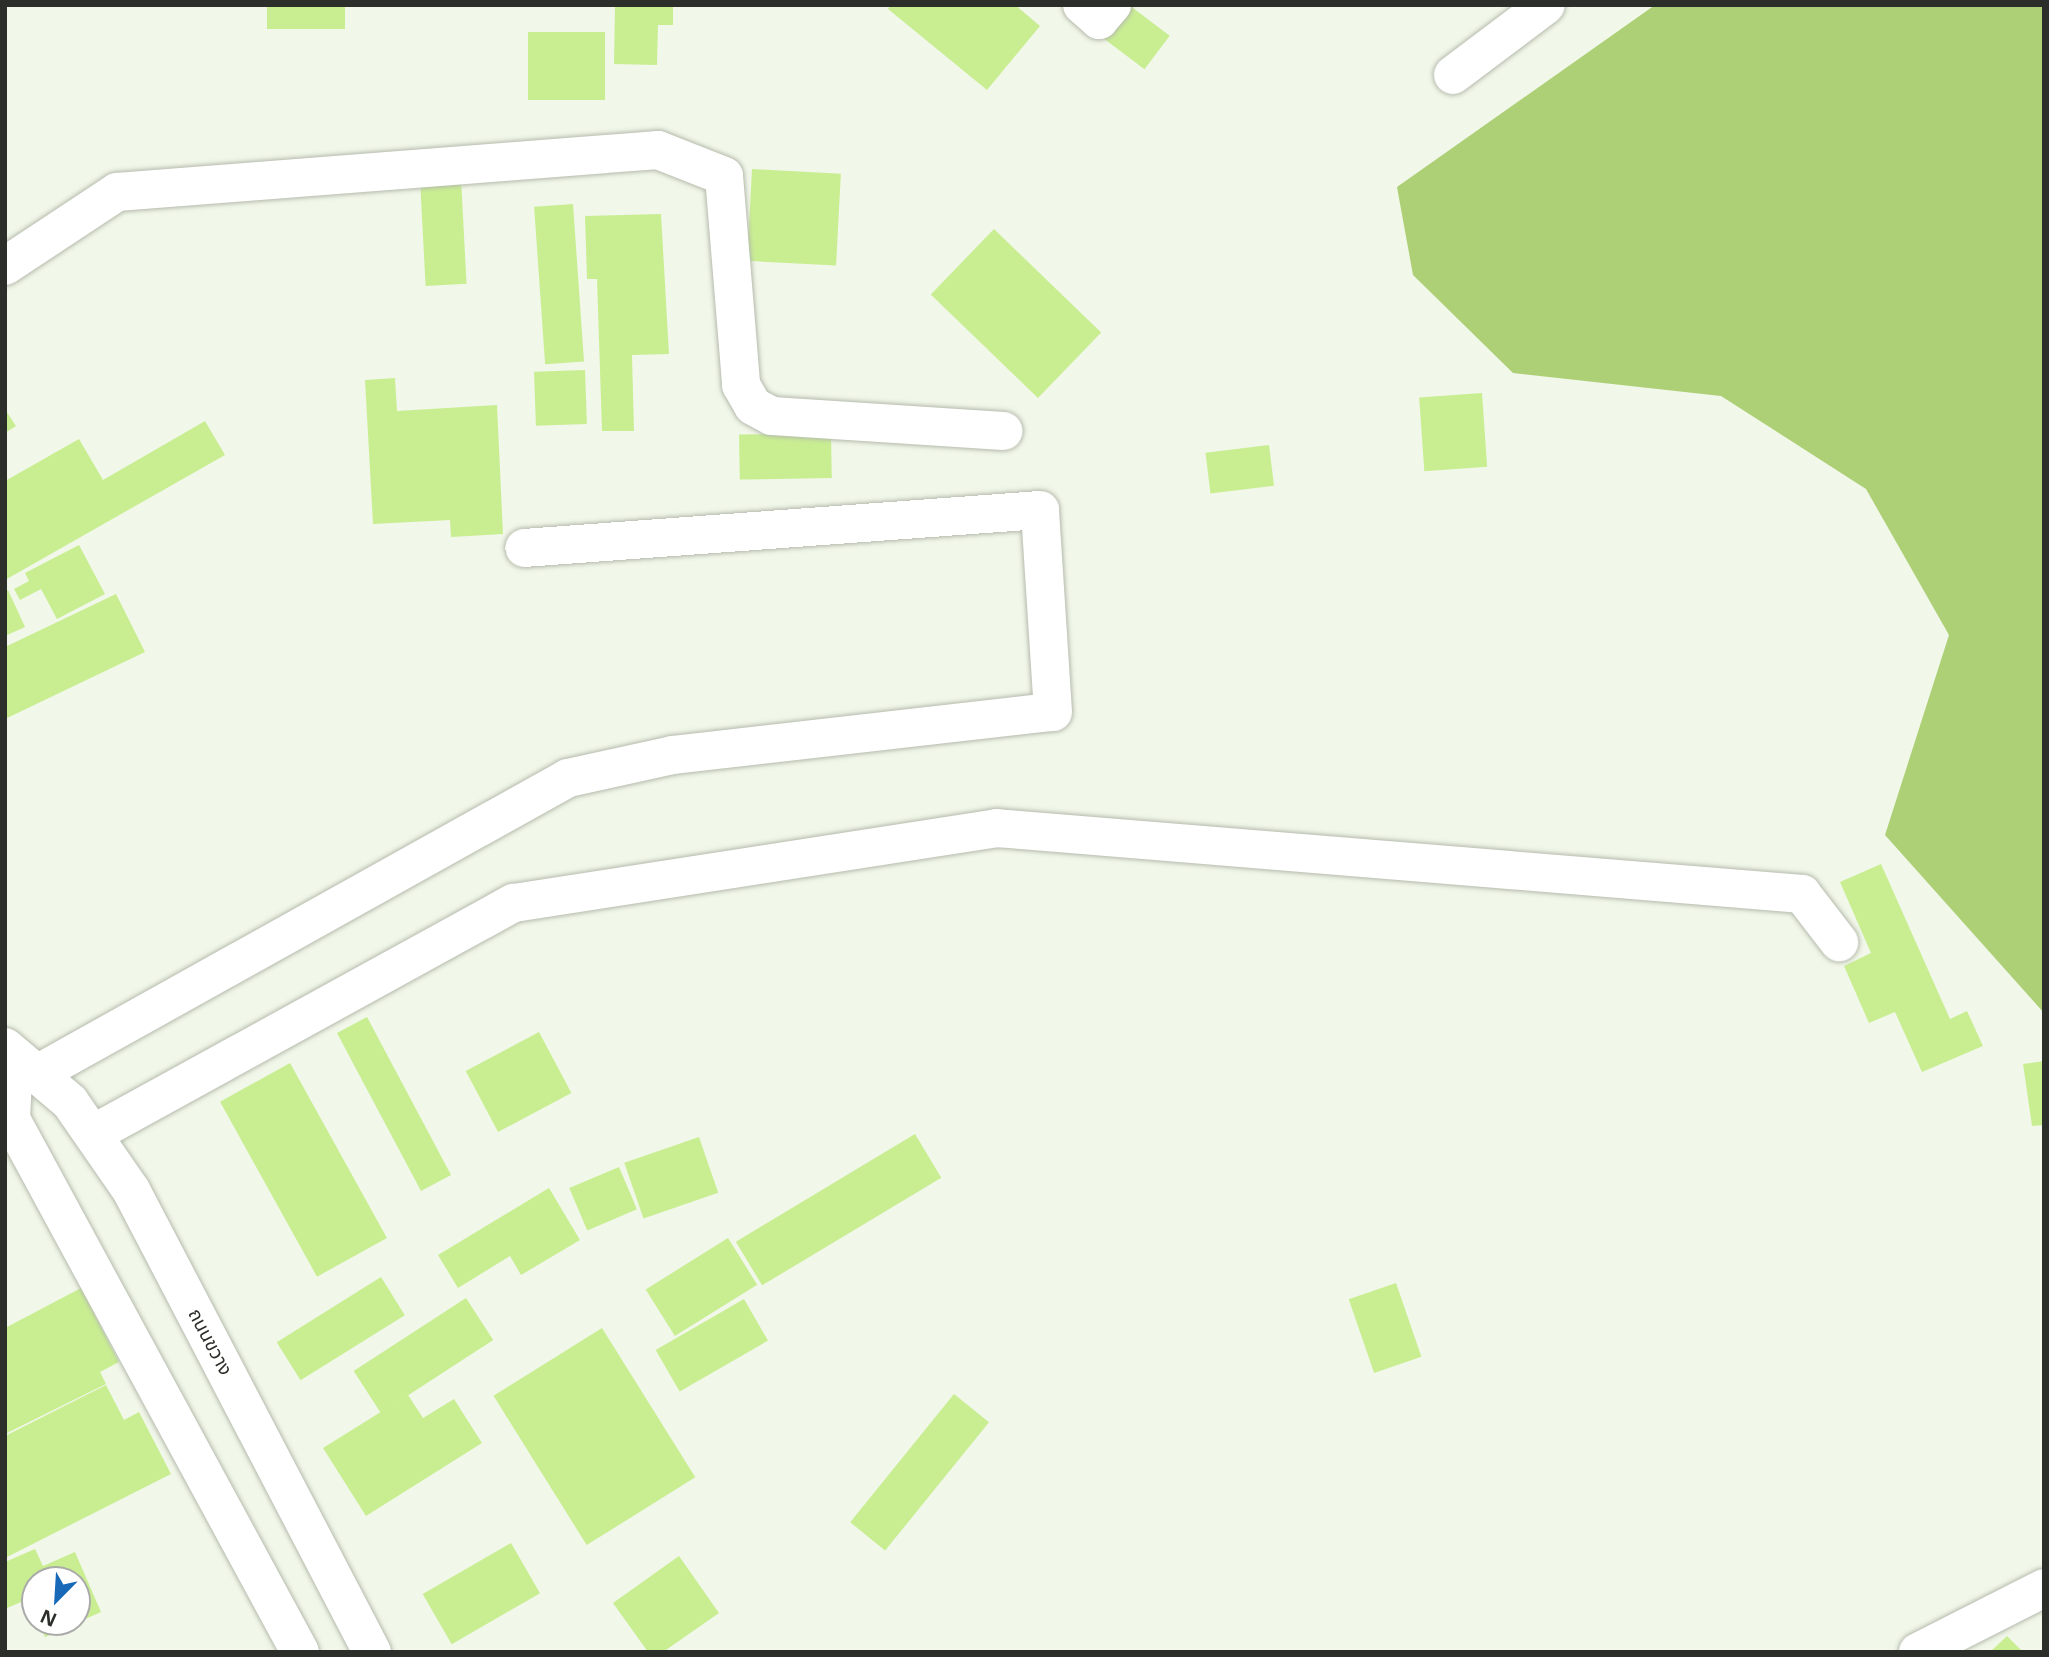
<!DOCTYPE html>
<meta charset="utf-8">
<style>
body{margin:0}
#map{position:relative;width:2049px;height:1657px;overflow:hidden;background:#f1f7e9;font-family:"Noto Sans","Noto Sans Thai",sans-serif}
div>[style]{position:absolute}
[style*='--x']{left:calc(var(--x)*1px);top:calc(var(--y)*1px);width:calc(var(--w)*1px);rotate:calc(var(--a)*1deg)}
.forest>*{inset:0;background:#add076}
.building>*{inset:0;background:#c9ee92;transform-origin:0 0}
.roads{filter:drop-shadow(0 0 2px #b5bbad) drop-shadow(0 0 2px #b5bbad)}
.minor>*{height:38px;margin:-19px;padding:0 19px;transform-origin:19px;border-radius:19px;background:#fff}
.major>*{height:38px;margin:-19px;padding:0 19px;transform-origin:19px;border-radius:19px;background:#fff}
span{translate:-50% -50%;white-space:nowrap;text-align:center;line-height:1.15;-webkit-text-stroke:5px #fff;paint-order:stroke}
.street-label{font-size:19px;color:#2b2e29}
.frame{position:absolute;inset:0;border:7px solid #2b2e29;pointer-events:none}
.north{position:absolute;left:21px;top:1566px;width:70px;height:70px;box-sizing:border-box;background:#fff;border:2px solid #aaaba9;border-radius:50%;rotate:204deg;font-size:19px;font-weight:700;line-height:28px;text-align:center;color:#2b2e29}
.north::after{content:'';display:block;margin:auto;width:24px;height:32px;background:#186ab9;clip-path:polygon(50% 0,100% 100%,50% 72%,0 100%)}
</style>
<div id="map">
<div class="forest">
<i style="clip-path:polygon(1655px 5px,2044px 5px,2044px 1013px,1885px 835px,1949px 635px,1866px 489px,1721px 396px,1513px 373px,1413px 275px,1397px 187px)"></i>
</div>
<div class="building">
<i style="left:267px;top:5px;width:78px;height:24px"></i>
<i style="clip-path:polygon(615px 5px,673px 5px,673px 25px,658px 25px,657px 65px,614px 64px)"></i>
<i style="clip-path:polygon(891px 5px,1015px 5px,1040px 26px,987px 90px,888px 9px)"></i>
<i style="left:1129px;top:5px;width:51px;height:42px;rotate:37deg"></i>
<i style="left:528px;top:32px;width:77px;height:68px"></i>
<i style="left:752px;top:169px;width:89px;height:92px;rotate:3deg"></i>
<i style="left:461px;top:178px;width:106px;height:41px;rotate:87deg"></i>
<i style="left:573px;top:204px;width:158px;height:39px;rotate:86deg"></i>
<i style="clip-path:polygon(661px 214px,669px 354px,632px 355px,634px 431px,602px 431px,597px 279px,587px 279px,585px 216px)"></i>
<i style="left:994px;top:229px;width:149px;height:91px;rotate:44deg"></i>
<i style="left:585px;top:370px;width:54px;height:51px;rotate:88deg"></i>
<i style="clip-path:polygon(395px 378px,397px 411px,497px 405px,503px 534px,451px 537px,450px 520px,373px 524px,365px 380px)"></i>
<i style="left:1482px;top:393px;width:74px;height:63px;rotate:86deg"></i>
<i style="clip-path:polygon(5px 409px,16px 426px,5px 433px)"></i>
<i style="clip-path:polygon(205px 421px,225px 455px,5px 580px,5px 481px,79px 439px,103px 480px)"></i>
<i style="left:831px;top:433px;width:45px;height:92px;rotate:89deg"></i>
<i style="left:1269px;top:445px;width:41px;height:64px;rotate:83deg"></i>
<i style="clip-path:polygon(79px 545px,105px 594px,57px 619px,41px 589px,20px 600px,14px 589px,29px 581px,25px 573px)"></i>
<i style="clip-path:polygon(8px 590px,25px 627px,5px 636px,5px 592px)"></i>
<i style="clip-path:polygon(116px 594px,145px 652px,5px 719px,5px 647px)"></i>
<i style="clip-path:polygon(1881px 864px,1950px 1019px,1967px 1011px,1983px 1046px,1922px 1072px,1895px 1012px,1869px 1023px,1844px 966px,1871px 953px,1840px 882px)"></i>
<i style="left:367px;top:1017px;width:179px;height:34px;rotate:62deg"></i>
<i style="left:539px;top:1032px;width:69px;height:83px;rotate:62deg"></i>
<i style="clip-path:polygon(2044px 1061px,2044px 1125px,2032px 1126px,2023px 1064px)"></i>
<i style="left:290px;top:1063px;width:200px;height:80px;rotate:61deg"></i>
<i style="left:915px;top:1134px;width:51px;height:209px;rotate:59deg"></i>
<i style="left:699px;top:1137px;width:59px;height:79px;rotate:71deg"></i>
<i style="left:619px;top:1167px;width:46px;height:54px;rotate:67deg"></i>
<i style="clip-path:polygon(549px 1188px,580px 1240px,521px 1275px,510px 1256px,458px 1288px,438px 1255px)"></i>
<i style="left:728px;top:1238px;width:55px;height:97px;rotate:58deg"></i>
<i style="left:381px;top:1277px;width:45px;height:123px;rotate:58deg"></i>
<i style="left:1396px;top:1283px;width:78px;height:50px;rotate:71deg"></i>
<i style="clip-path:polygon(81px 1288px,119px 1362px,100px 1372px,106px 1384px,5px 1434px,5px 1328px)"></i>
<i style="left:466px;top:1298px;width:50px;height:134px;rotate:57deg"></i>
<i style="left:744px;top:1299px;width:48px;height:102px;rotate:60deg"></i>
<i style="left:602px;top:1328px;width:176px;height:128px;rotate:58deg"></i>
<i style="clip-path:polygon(106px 1385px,124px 1420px,139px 1412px,171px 1474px,5px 1558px,5px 1436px)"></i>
<i style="left:954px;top:1394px;width:45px;height:165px;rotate:39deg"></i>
<i style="clip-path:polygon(408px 1395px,423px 1418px,454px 1399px,482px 1443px,366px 1516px,323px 1448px)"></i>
<i style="left:511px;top:1543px;width:58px;height:102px;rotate:60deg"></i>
<i style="clip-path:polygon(35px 1549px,43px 1566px,75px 1552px,101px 1612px,45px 1637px,38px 1622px,77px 1622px,77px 1580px,35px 1580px,35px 1614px,28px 1599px,7px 1608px,5px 1562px)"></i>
<i style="clip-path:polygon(679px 1556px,719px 1613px,663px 1652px,648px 1652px,613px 1603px)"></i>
<i style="clip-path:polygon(2007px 1636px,2023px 1652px,1990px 1652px)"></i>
</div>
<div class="roads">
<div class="minor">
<i style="--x:1082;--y:5;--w:23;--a:41"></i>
<i style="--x:1099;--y:20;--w:20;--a:-49"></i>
<i style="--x:1453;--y:75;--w:116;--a:-37"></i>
<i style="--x:5;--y:266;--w:134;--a:-33.5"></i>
<i style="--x:117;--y:192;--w:543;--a:-4.44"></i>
<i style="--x:658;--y:150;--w:71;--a:21.5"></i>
<i style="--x:724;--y:176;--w:210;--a:85.3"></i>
<i style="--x:741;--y:385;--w:24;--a:60"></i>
<i style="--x:753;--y:406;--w:21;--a:28"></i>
<i style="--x:772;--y:416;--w:232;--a:3.7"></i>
<i style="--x:35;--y:1075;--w:610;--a:-29.13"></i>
<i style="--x:568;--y:778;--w:107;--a:-12.4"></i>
<i style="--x:673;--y:755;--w:382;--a:-6.5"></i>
<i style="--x:1053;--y:712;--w:202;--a:-93.7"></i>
<i style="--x:1040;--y:510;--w:517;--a:175.79"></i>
<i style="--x:93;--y:1134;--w:480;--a:-28.8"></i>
<i style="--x:514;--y:903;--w:488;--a:-8.8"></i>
<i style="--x:996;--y:828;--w:809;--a:4.68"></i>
<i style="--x:1802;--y:894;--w:61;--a:52.4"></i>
<i style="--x:1918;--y:1652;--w:141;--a:-26.9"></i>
</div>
<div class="major">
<i style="--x:5;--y:1047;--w:85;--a:40.2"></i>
<i style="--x:70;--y:1102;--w:107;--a:55.3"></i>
<i style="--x:131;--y:1190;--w:521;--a:62.45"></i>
<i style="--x:14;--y:1059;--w:60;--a:92.9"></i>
<i style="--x:11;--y:1119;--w:606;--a:61.53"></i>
</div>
</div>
<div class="street-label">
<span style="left:210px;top:1342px;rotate:62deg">ถนนขวาง</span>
</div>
<div class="frame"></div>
<div class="north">N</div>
</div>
